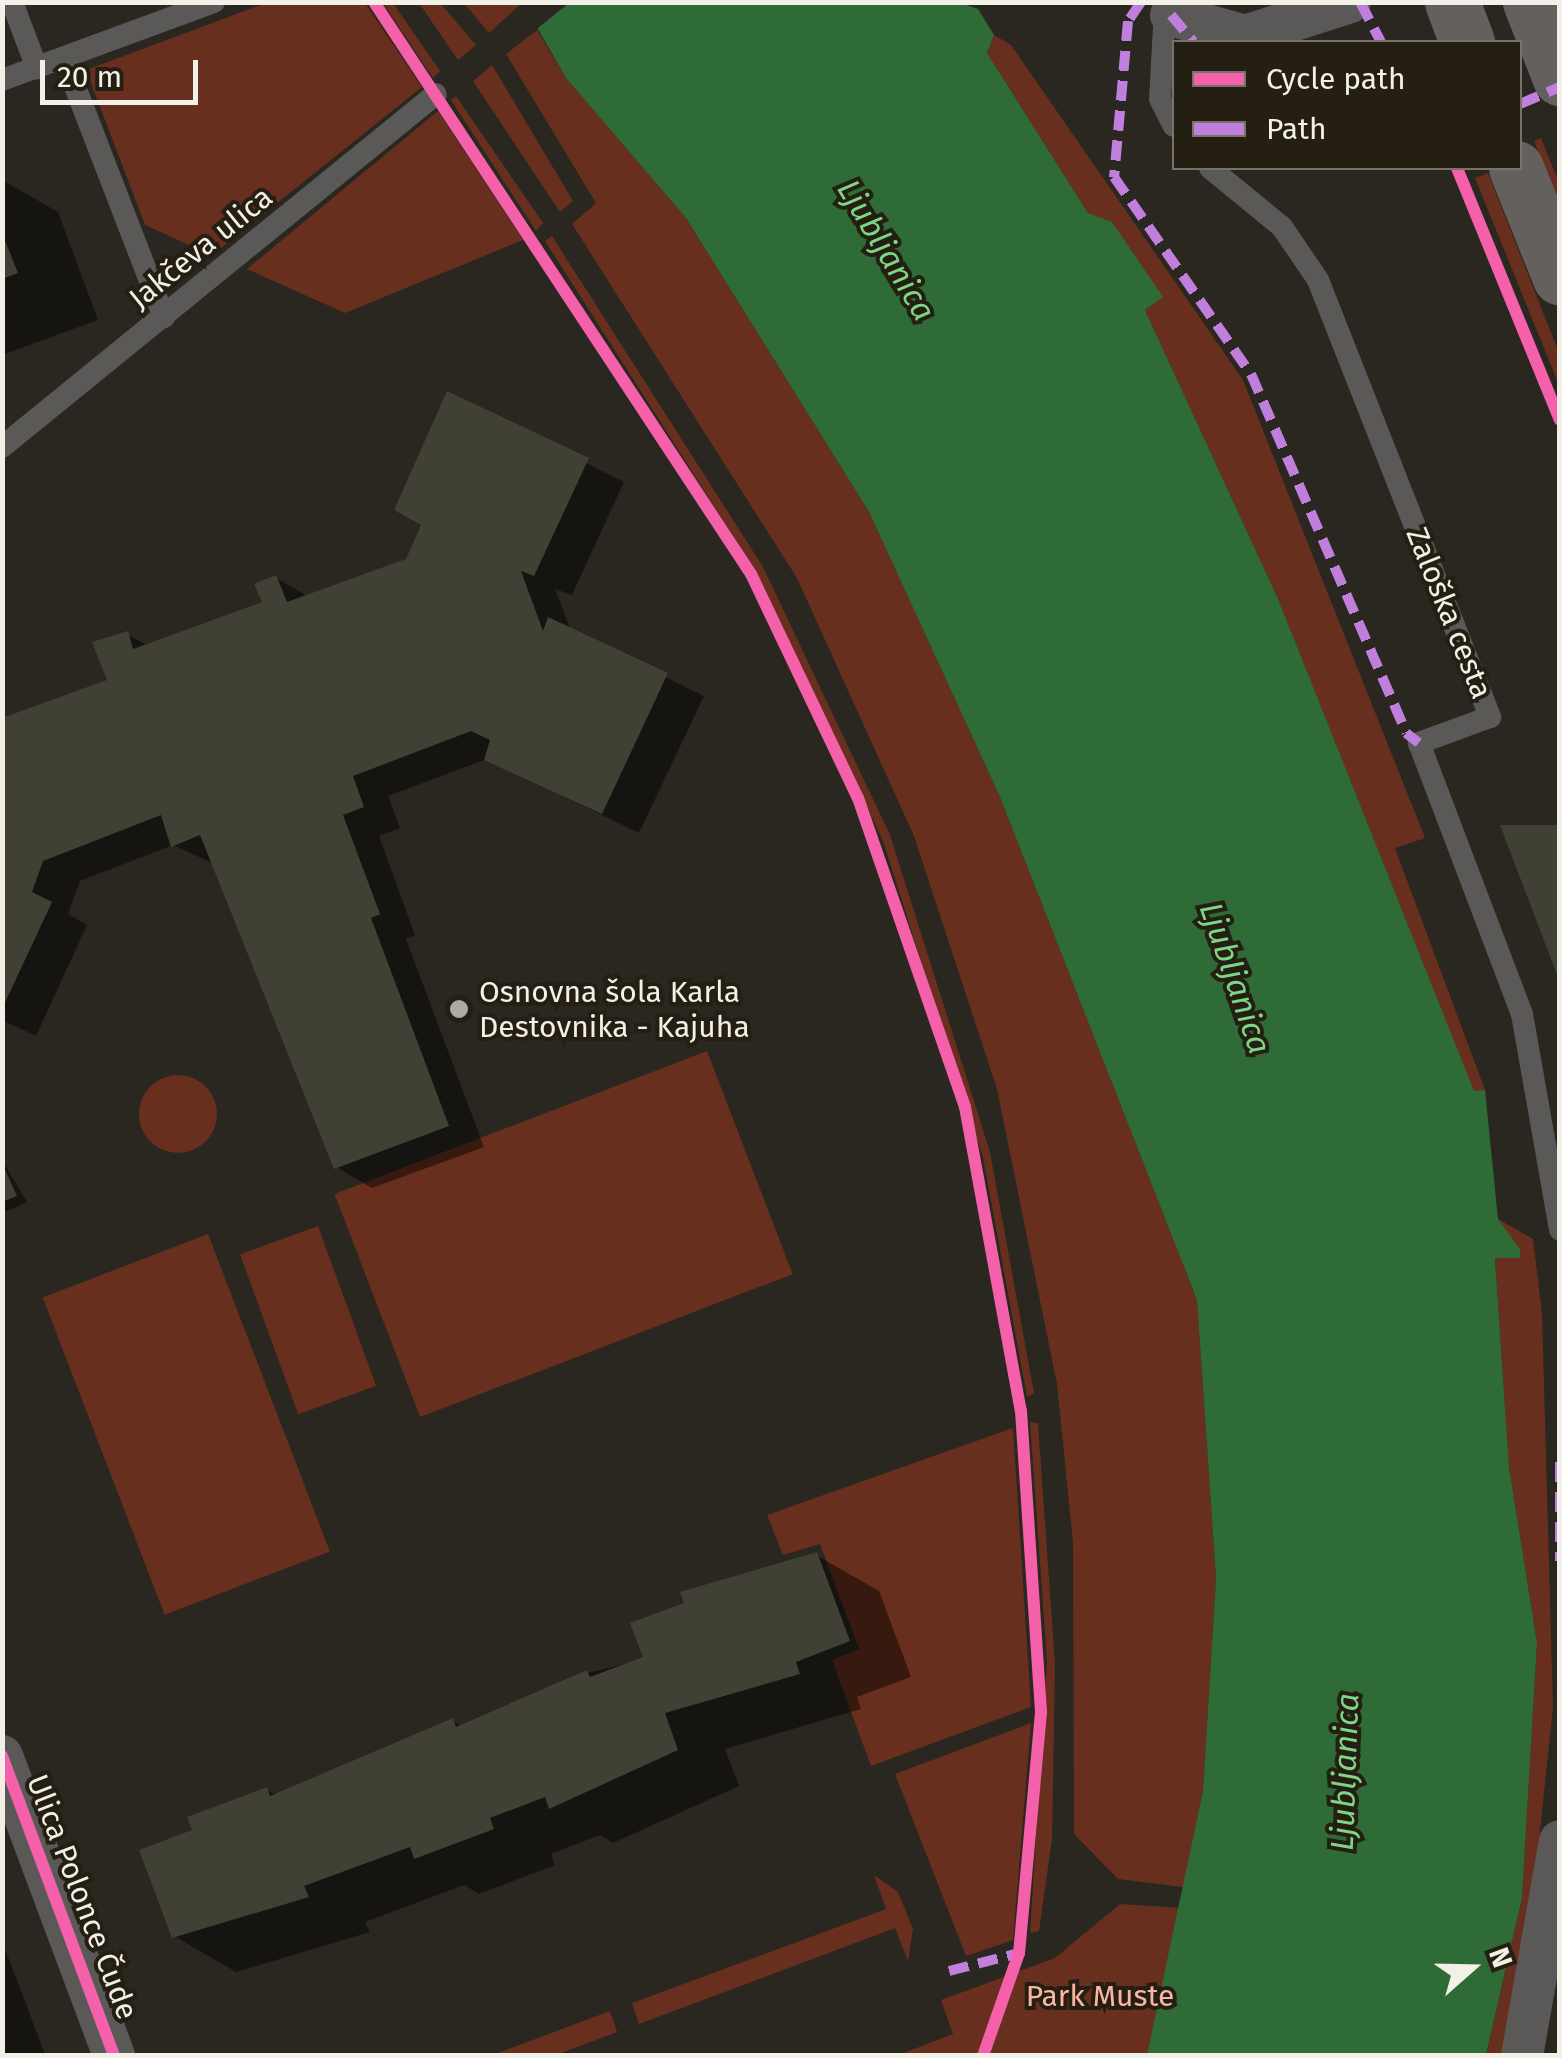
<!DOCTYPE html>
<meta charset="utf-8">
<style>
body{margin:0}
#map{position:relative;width:1562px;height:2058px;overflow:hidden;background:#29271f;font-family:"Fira Sans",sans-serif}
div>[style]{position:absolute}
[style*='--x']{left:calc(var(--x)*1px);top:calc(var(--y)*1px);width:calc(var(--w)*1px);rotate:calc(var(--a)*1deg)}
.green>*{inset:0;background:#692f1e;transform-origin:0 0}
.round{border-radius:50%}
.water>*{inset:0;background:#2f6b36}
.pier>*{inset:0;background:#29271f}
.shadow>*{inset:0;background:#0007}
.building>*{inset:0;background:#414035}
.service>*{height:22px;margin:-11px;padding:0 11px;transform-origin:11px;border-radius:11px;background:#5b5957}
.minor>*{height:42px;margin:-21px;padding:0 21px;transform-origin:21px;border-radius:21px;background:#5b5957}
.primary>*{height:55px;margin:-27.5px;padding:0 27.5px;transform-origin:27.5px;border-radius:27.5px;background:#63605d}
.quiet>*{height:10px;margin-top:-5px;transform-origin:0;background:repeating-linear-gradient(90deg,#c07fdc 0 20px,transparent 0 30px)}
.cycleway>*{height:12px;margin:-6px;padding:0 6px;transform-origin:6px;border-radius:6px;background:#f560ab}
.dots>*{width:28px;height:28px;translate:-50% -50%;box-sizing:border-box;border:5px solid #241f12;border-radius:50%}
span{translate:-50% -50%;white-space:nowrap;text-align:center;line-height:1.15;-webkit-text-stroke:8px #241f12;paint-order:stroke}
.street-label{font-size:30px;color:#f3f0e8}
.poi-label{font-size:30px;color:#f3f0e8}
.left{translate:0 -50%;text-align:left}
.park-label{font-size:30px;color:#fbb6a3}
.water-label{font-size:32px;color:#7dd686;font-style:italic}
.frame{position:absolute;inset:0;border:5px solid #f3f0e8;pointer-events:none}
.legend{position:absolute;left:1172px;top:40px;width:350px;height:130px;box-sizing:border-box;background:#241f12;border:2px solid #777368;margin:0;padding:12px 18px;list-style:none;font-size:30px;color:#f3f0e8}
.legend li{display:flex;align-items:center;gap:20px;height:50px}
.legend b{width:50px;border:2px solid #777368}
.north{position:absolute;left:1422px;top:1918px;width:100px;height:100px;-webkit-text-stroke:8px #241f12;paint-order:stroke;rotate:70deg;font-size:28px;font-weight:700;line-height:40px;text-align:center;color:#f3f0e8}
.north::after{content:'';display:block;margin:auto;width:35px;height:45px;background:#f3f0e8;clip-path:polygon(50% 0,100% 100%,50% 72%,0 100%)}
.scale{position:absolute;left:40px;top:60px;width:158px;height:45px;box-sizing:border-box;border:5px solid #f3f0e8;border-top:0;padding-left:12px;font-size:30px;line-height:35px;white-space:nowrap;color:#f3f0e8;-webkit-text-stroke:8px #241f12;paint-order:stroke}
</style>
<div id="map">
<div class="green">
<i style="clip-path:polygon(523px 2px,489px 33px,464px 3px)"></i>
<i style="clip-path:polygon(266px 3px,365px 3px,422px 87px,221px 248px,204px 252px,145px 225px,86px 70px)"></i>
<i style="clip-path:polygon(383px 3px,393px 3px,440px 71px,433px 78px)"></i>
<i style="clip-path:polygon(419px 3px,440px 3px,476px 45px,458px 60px)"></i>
<i style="clip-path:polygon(537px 30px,566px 78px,686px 218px,869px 512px,1000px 797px,1197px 1300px,1216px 1578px,1203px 1791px,1183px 1887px,1118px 1879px,1074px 1834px,1073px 1543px,1057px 1384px,997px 1089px,914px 836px,797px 578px,572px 224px,596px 203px,506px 54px)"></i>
<i style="clip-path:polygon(994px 35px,1011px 45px,1243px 380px,1425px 838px,1395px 848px,1485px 1090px,1474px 1092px,1279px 601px,1145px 310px,1162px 297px,1111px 222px,1088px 213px,987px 53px)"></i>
<i style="clip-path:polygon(492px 65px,573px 201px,560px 212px,473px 81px)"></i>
<i style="clip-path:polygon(456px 96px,543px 223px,536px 231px,451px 100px)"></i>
<i style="clip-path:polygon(438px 111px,523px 240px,345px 313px,247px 269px)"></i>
<i style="clip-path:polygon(1541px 138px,1559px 183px,1559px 203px,1534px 141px)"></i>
<i style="clip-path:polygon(1488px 173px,1559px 353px,1559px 385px,1475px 178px)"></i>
<i style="clip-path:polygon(552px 236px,763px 567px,890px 835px,990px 1152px,1034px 1393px,1027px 1397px,983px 1157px,883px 841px,755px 570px,545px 241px)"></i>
<i style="left:707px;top:1051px;width:239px;height:399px;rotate:69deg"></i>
<i class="round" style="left:139px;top:1075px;width:78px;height:78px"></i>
<i style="clip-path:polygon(1498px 1219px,1533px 1239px,1542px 1313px,1553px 1707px,1529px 1936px,1503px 2055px,1486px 2056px,1522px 1898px,1537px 1643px,1509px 1467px,1495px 1257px,1519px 1258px)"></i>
<i style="left:318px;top:1226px;width:170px;height:83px;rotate:70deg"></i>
<i style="left:208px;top:1234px;width:340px;height:177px;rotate:69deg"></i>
<i style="clip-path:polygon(1030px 1422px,1038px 1423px,1055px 1664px,1052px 1839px,1039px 1931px,1030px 1933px,1047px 1661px)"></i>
<i style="clip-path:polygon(1013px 1428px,1031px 1707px,871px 1766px,832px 1660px,859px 1649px,820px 1544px,783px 1555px,767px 1515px)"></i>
<i style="clip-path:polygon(1031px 1723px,1013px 1940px,966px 1956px,895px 1774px)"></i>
<i style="clip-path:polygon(874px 1875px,898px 1892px,913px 1929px,908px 1961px,895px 1928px,639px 2024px,632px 2003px,886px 1909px)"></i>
<i style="clip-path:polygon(1120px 1904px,1182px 1908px,1147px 2055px,896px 2056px,953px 2034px,941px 2000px,1055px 1958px)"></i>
<i style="clip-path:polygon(610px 2011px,617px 2032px,556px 2055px,493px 2055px)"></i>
</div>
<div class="water">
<i style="clip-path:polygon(958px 2px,978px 9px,994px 35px,987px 53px,1088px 213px,1112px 222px,1163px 297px,1145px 310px,1279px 601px,1474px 1091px,1485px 1090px,1498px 1219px,1520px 1249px,1520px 1258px,1495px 1258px,1509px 1467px,1537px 1643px,1522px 1898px,1486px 2055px,1147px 2055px,1203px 1791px,1216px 1578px,1197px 1300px,1000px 797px,869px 512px,686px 218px,566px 78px,523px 3px)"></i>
</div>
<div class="pier">
<i style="clip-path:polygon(527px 3px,527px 2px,569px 3px,533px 32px,520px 8px)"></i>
</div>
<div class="shadow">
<i style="clip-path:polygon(2px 180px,58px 212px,98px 320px,2px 355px)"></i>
<i style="clip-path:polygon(448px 394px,624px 482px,572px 595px,555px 589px,571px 631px,704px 696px,639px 833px,487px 759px,388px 796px,400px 828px,379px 836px,415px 935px,406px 939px,484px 1147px,372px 1188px,336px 1167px,214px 864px,173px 845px,80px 881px,68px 914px,87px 925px,36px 1036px,2px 1020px,2px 707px,3px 721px,111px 682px,127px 634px,149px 646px,265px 604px,276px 578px,309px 597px,408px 561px,424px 525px)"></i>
<i style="clip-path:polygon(2px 1160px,27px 1202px,2px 1213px)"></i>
<i style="clip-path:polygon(816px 1555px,879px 1591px,911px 1677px,857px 1697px,861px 1709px,725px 1749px,739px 1786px,613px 1843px,600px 1835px,551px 1854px,555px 1865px,479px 1894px,464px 1885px,365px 1922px,370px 1932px,236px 1972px,174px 1936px,195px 1831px,267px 1790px,277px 1796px,453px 1721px,462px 1727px,587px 1673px,646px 1659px)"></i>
<i style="clip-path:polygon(2px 1941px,45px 2054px,40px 2056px,2px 2056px)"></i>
</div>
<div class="building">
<i style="clip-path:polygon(2px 233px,18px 273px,2px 279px)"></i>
<i style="clip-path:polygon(447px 391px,589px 458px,534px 576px,521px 571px,543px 631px,548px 617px,668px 673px,602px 814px,484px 760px,490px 740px,471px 731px,353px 776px,364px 807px,343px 815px,380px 914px,371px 918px,449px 1126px,334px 1169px,200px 835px,171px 847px,161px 815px,43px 861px,32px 892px,52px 902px,2px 1009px,2px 718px,107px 680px,92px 642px,128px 631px,133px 649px,262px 602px,254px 584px,276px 575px,287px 602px,406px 559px,421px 525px,394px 510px)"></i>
<i style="clip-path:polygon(1500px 825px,1560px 825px,1560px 980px,1559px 980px)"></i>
<i style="clip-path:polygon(2px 1163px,17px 1196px,2px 1202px)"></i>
<i style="clip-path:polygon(817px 1552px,850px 1641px,796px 1662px,800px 1674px,665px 1713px,678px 1750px,549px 1809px,545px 1797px,490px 1818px,494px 1829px,414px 1859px,410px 1847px,304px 1886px,309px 1897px,172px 1938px,139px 1850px,192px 1830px,187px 1817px,267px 1787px,270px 1796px,453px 1718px,456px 1727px,587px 1670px,590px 1677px,643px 1657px,630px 1623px,684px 1603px,680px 1592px)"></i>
</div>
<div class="service">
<i style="--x:12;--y:2;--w:71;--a:69.3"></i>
<i style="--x:1165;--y:8;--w:91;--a:93.1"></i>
<i style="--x:1160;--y:99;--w:30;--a:63"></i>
<i style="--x:64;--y:58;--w:278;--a:68.9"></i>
<i style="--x:2;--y:80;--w:226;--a:-20.2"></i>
<i style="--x:1210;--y:168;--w:93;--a:39.3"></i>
<i style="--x:1282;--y:227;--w:64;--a:55.8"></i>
<i style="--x:1318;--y:280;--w:470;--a:68.5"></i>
<i style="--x:1490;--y:717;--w:76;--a:159.9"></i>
<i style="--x:1419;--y:743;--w:290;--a:69.2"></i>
<i style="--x:1522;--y:1014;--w:219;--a:80"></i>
<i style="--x:2;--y:447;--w:559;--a:-39.12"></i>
</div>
<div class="minor">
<i style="--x:1171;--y:15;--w:77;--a:15.8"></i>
<i style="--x:1245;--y:36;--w:110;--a:-17.9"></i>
<i style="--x:2;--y:1756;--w:320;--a:69.5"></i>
<i style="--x:1522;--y:2056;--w:218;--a:-80"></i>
</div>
<div class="primary">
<i style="--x:1452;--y:2;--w:43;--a:69.4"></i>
<i style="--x:1530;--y:2;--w:82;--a:68.5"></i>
<i style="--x:1516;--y:168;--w:118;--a:68.2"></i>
</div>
<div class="quiet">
<i style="--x:1141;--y:2;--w:23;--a:124"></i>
<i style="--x:1128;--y:21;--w:157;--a:95.1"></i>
<i style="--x:1114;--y:177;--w:240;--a:55.2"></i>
<i style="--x:1251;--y:374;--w:391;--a:66.6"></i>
<i style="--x:1406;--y:733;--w:16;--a:38"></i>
<i style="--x:1360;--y:2;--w:45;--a:62.3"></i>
<i style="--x:1171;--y:15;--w:35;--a:50"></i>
<i style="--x:1520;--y:104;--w:43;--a:-23"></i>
<i style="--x:1560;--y:1462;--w:99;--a:90"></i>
<i style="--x:949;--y:1971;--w:72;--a:-14.4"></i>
</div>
<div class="cycleway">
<i style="--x:374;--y:2;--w:685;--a:56.61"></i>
<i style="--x:751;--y:574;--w:248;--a:64.5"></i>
<i style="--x:858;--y:798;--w:327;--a:70.9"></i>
<i style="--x:965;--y:1107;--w:309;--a:79.6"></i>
<i style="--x:1021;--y:1411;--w:302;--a:86.2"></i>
<i style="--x:1041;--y:1712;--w:242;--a:95.2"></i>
<i style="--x:1019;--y:1953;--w:109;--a:109.3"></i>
<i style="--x:1457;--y:168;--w:272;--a:67.8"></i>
<i style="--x:2;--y:1756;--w:320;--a:69.5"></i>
</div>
<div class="dots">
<i style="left:459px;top:1009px;background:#acaaa2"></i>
</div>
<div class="street-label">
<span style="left:201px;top:248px;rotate:-39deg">Jakčeva ulica</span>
<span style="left:1449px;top:613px;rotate:68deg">Zaloška cesta</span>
<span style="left:82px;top:1897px;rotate:69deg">Ulica Polonce Čude</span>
</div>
<div class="poi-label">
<span class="left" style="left:479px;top:1009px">Osnovna šola Karla<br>Destovnika - Kajuha</span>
</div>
<div class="park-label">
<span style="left:1100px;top:1996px">Park Muste</span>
</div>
<div class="water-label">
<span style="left:886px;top:250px;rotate:59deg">Ljubljanica</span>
<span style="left:1235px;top:978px;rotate:71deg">Ljubljanica</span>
<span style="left:1345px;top:1772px;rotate:-88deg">Ljubljanica</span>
</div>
<div class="frame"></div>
<ul class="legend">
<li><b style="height:12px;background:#f560ab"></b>Cycle path</li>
<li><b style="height:12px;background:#c07fdc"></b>Path</li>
</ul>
<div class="north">N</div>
<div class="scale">20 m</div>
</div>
